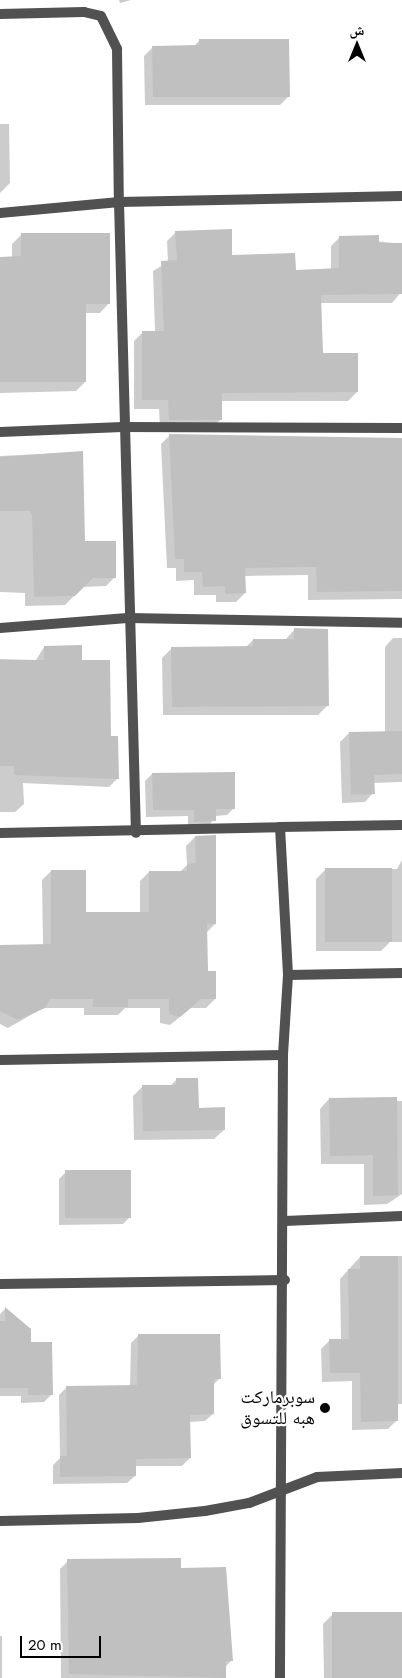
<!DOCTYPE html>
<meta charset="utf-8">
<style>
body{margin:0}
#map{position:relative;width:402px;height:1678px;overflow:hidden;background:#fff;font-family:Jost,"Noto Naskh Arabic",sans-serif}
div>[style]{position:absolute}
[style*='--x']{left:calc(var(--x)*1px);top:calc(var(--y)*1px);width:calc(var(--w)*1px);rotate:calc(var(--a)*1deg)}
.shadow>*{inset:0;background:#0003;transform-origin:0 0}
.building>*{inset:0;background:#c0c0c0;transform-origin:0 0}
.minor>*{height:10px;margin:-5px;padding:0 5px;transform-origin:5px;border-radius:5px;background:#515151}
.dots>*{width:14px;height:14px;translate:-50% -50%;box-sizing:border-box;border:2px solid #fff;border-radius:50%}
span{translate:-50% -50%;white-space:nowrap;text-align:center;line-height:1.15;-webkit-text-stroke:4.5px #fff;paint-order:stroke}
.poi-label{font-size:18px;color:#000}
.right{translate:-100% -50%;text-align:right}
.north{position:absolute;left:332px;top:20px;width:50px;height:50px;-webkit-text-stroke:4px #fff;paint-order:stroke;rotate:0deg;font-size:14px;font-weight:700;line-height:20px;text-align:center;color:#000}
.north::after{content:'';display:block;margin:auto;width:18px;height:22px;background:#000;clip-path:polygon(50% 0,100% 100%,50% 72%,0 100%)}
.scale{position:absolute;left:20px;top:1636px;width:81px;height:22px;box-sizing:border-box;border:2px solid #000;border-top:0;padding-left:6px;font-size:15px;line-height:18px;white-space:nowrap;color:#000;-webkit-text-stroke:4px #fff;paint-order:stroke}
</style>
<div id="map">
<div class="shadow">
<i style="clip-path:polygon(119px 0,131px 0,120px 3px)"></i>
<i style="clip-path:polygon(200px 40px,288px 97px,280px 105px,145px 105px,144px 56px,153px 47px,193px 47px)"></i>
<i style="clip-path:polygon(0 124px,9px 124px,10px 183px,0 193px)"></i>
<i style="clip-path:polygon(176px 232px,231px 257px,295px 271px,331px 270px,331px 246px,340px 237px,402px 244px,402px 291px,392px 303px,320px 303px,322px 355px,357px 392px,348px 401px,220px 401px,220px 420px,211px 429px,160px 429px,159px 409px,134px 409px,134px 341px,143px 332px,155px 332px,153px 271px,168px 262px,167px 241px)"></i>
<i style="clip-path:polygon(21px 235px,109px 303px,100px 313px,85px 313px,85px 382px,76px 391px,0 393px,0 258px,12px 258px,12px 244px)"></i>
<i style="clip-path:polygon(170px 435px,402px 439px,402px 599px,308px 600px,308px 575px,244px 576px,245px 593px,236px 602px,216px 602px,216px 595px,194px 595px,194px 580px,176px 581px,176px 568px,167px 568px,161px 444px)"></i>
<i style="clip-path:polygon(82px 452px,83px 542px,115px 577px,106px 586px,83px 587px,65px 605px,25px 606px,25px 593px,0 592px,0 456px)"></i>
<i style="clip-path:polygon(295px 629px,328px 705px,318px 715px,163px 715px,162px 658px,172px 648px,246px 647px,253px 640px,285px 640px)"></i>
<i style="clip-path:polygon(393px 638px,402px 638px,402px 782px,373px 783px,373px 793px,365px 802px,342px 803px,340px 742px,349px 733px,385px 732px,385px 647px)"></i>
<i style="clip-path:polygon(44px 647px,81px 661px,110px 738px,117px 779px,109px 787px,23px 783px,24px 804px,15px 812px,0 812px,0 659px,36px 660px)"></i>
<i style="clip-path:polygon(152px 774px,234px 808px,227px 815px,215px 816px,208px 828px,188px 828px,188px 816px,146px 817px,145px 781px)"></i>
<i style="clip-path:polygon(195px 837px,215px 924px,206px 933px,207px 972px,215px 999px,206px 1008px,191px 1008px,170px 1025px,160px 1023px,160px 1008px,125px 1008px,118px 1015px,84px 1015px,84px 1008px,43px 1008px,8px 1028px,0 1024px,0 947px,43px 945px,42px 880px,51px 871px,85px 914px,140px 913px,140px 881px,149px 872px,180px 872px,187px 865px,186px 846px)"></i>
<i style="clip-path:polygon(402px 860px,402px 942px,390px 942px,381px 951px,316px 951px,316px 879px,326px 869px,397px 869px)"></i>
<i style="clip-path:polygon(177px 1079px,197px 1109px,224px 1130px,214px 1139px,134px 1140px,133px 1096px,143px 1086px,170px 1086px)"></i>
<i style="clip-path:polygon(329px 1099px,402px 1101px,402px 1194px,387px 1204px,364px 1205px,364px 1164px,321px 1164px,320px 1109px)"></i>
<i style="clip-path:polygon(66px 1172px,130px 1217px,123px 1224px,59px 1225px,59px 1179px)"></i>
<i style="clip-path:polygon(360px 1257px,402px 1256px,402px 1404px,397px 1404px,397px 1420px,388px 1429px,352px 1430px,352px 1381px,322px 1382px,321px 1349px,330px 1340px,341px 1340px,340px 1279px)"></i>
<i style="clip-path:polygon(5px 1309px,30px 1343px,52px 1394px,44px 1402px,21px 1403px,21px 1396px,0 1396px,0 1314px)"></i>
<i style="clip-path:polygon(139px 1335px,220px 1378px,213px 1385px,213px 1414px,205px 1421px,189px 1422px,190px 1458px,182px 1466px,134px 1466px,135px 1476px,127px 1483px,53px 1484px,53px 1465px,60px 1458px,59px 1395px,67px 1387px,130px 1386px,131px 1343px)"></i>
<i style="clip-path:polygon(68px 1561px,180px 1569px,231px 1661px,225px 1667px,225px 1678px,61px 1678px,60px 1569px)"></i>
<i style="clip-path:polygon(402px 1614px,402px 1678px,324px 1678px,323px 1624px,332px 1615px)"></i>
<i style="left:0;top:1636px;width:2px;height:42px"></i>
</div>
<div class="building">
<i style="clip-path:polygon(199px 39px,289px 39px,290px 97px,153px 97px,152px 46px,199px 45px)"></i>
<i style="clip-path:polygon(232px 229px,232px 255px,295px 253px,296px 270px,339px 268px,339px 236px,379px 235px,379px 243px,402px 243px,402px 294px,321px 295px,323px 353px,358px 353px,358px 392px,222px 393px,222px 420px,169px 420px,168px 400px,142px 400px,142px 331px,164px 331px,161px 261px,177px 260px,175px 231px)"></i>
<i style="clip-path:polygon(21px 233px,110px 233px,110px 304px,86px 304px,86px 382px,0 382px,0 257px,21px 256px)"></i>
<i style="clip-path:polygon(169px 434px,402px 438px,402px 591px,317px 592px,316px 567px,245px 568px,246px 593px,225px 594px,225px 586px,203px 587px,202px 572px,184px 572px,184px 559px,175px 559px)"></i>
<i style="clip-path:polygon(83px 451px,85px 541px,116px 541px,116px 578px,93px 578px,75px 596px,34px 597px,32px 516px,30px 511px,0 511px,0 457px)"></i>
<i style="clip-path:polygon(294px 628px,328px 629px,329px 706px,172px 707px,171px 647px,253px 646px,253px 639px,294px 639px)"></i>
<i style="clip-path:polygon(82px 645px,82px 660px,110px 660px,111px 736px,118px 736px,119px 779px,14px 775px,14px 766px,0 766px,0 660px,44px 660px,44px 646px)"></i>
<i style="clip-path:polygon(402px 731px,402px 774px,374px 775px,375px 794px,351px 795px,349px 732px)"></i>
<i style="clip-path:polygon(235px 772px,235px 809px,216px 809px,216px 821px,194px 822px,194px 810px,153px 810px,152px 773px)"></i>
<i style="clip-path:polygon(216px 835px,216px 924px,207px 924px,208px 971px,216px 971px,216px 999px,201px 999px,180px 1017px,169px 1014px,169px 999px,128px 999px,128px 1007px,93px 1007px,93px 999px,50px 999px,45px 1008px,18px 1020px,0 1011px,0 945px,51px 944px,51px 870px,86px 870px,86px 912px,149px 912px,149px 871px,187px 871px,187px 864px,196px 863px,195px 836px)"></i>
<i style="left:325px;top:868px;width:67px;height:74px"></i>
<i style="clip-path:polygon(176px 1078px,198px 1078px,199px 1108px,225px 1107px,225px 1130px,143px 1131px,142px 1085px,176px 1085px)"></i>
<i style="clip-path:polygon(397px 1097px,398px 1195px,373px 1196px,373px 1155px,330px 1156px,329px 1098px)"></i>
<i style="left:65px;top:1170px;width:66px;height:48px"></i>
<i style="clip-path:polygon(360px 1256px,398px 1256px,398px 1421px,361px 1422px,360px 1373px,330px 1373px,329px 1339px,349px 1339px,348px 1269px,360px 1269px)"></i>
<i style="clip-path:polygon(5px 1307px,31px 1329px,31px 1342px,52px 1342px,53px 1395px,28px 1395px,28px 1388px,0 1388px,0 1321px,5px 1321px)"></i>
<i style="clip-path:polygon(138px 1334px,220px 1334px,221px 1379px,214px 1379px,214px 1414px,190px 1415px,191px 1458px,136px 1459px,136px 1476px,60px 1477px,60px 1456px,67px 1456px,66px 1386px,137px 1385px)"></i>
<i style="clip-path:polygon(181px 1558px,181px 1568px,226px 1567px,233px 1661px,226px 1661px,226px 1678px,69px 1674px,67px 1559px)"></i>
<i style="left:402px;top:1612px;width:66px;height:70px;rotate:90deg"></i>
</div>
<div class="minor">
<i style="--x:0;--y:14;--w:84;--a:-1.4"></i>
<i style="--x:84;--y:12;--w:17;--a:13"></i>
<i style="--x:101;--y:16;--w:37;--a:64"></i>
<i style="--x:117;--y:49;--w:153;--a:89.3"></i>
<i style="--x:119;--y:202;--w:283;--a:-1.2"></i>
<i style="--x:0;--y:213;--w:120;--a:-5.3"></i>
<i style="--x:119;--y:202;--w:631;--a:88.46"></i>
<i style="--x:0;--y:432;--w:122;--a:-2.3"></i>
<i style="--x:122;--y:427;--w:280;--a:0.2"></i>
<i style="--x:0;--y:628;--w:128;--a:-4.5"></i>
<i style="--x:128;--y:618;--w:274;--a:1"></i>
<i style="--x:280;--y:827;--w:122;--a:-0.9"></i>
<i style="--x:0;--y:833;--w:280;--a:-1.2"></i>
<i style="--x:280;--y:827;--w:148;--a:86.9"></i>
<i style="--x:288;--y:975;--w:80;--a:93.6"></i>
<i style="--x:283;--y:1055;--w:623;--a:90.28"></i>
<i style="--x:288;--y:975;--w:114;--a:-1"></i>
<i style="--x:0;--y:1060;--w:283;--a:-1"></i>
<i style="--x:285;--y:1221;--w:117;--a:-2.4"></i>
<i style="--x:0;--y:1284;--w:285;--a:-0.8"></i>
<i style="--x:0;--y:1521;--w:138;--a:-1.2"></i>
<i style="--x:138;--y:1518;--w:67;--a:-6"></i>
<i style="--x:205;--y:1511;--w:45;--a:-10.3"></i>
<i style="--x:249;--y:1503;--w:73;--a:-20.9"></i>
<i style="--x:317;--y:1477;--w:85;--a:-2.7"></i>
</div>
<div class="dots">
<i style="left:325px;top:1408px;background:#000"></i>
</div>
<div class="poi-label">
<span class="right" style="left:315px;top:1408px">سوبرماركت<br>هبه للتسوق</span>
</div>
<div class="north">ش</div>
<div class="scale">20 m</div>
</div>
